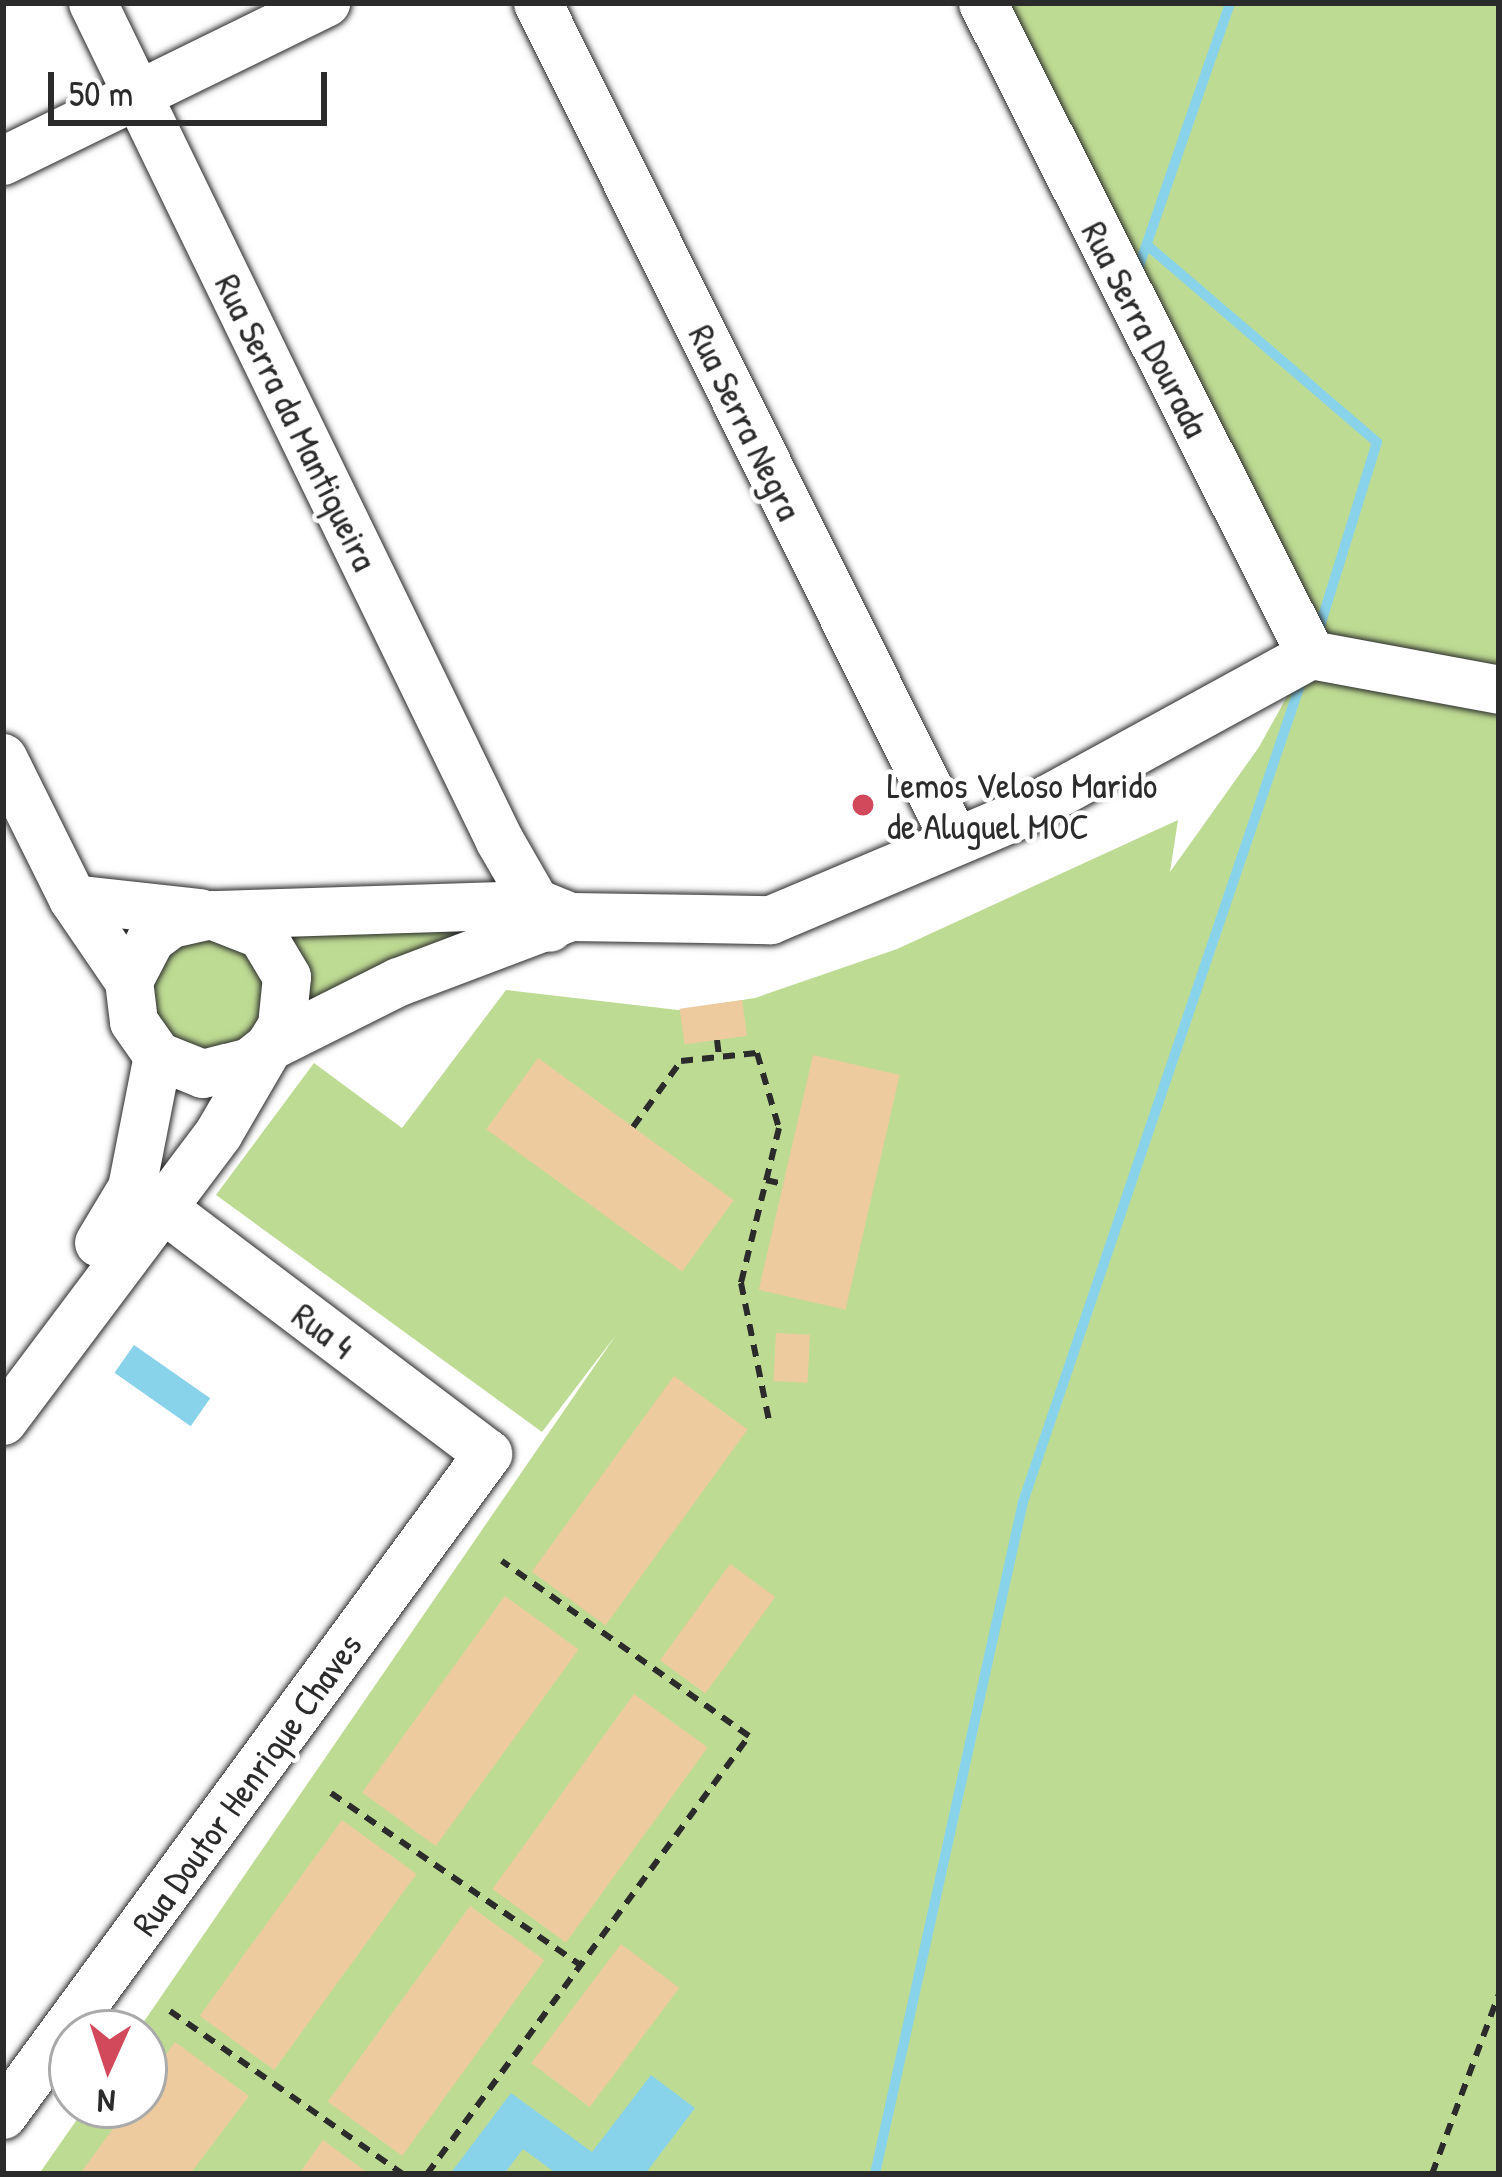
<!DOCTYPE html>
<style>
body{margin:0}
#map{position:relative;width:1502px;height:2177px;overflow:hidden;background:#fff;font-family:"Patrick Hand",sans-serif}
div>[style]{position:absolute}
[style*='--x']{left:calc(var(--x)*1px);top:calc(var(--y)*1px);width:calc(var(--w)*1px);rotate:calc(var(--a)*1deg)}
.green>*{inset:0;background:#bedb93}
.water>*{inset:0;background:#89d3ea;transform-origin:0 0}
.stream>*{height:10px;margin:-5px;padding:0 5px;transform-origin:5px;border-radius:5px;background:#89d3ea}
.building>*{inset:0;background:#eecb9f;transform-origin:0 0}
.path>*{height:6px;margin-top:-3px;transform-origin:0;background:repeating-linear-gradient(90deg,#2b2b2b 0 12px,transparent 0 21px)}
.roads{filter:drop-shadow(0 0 3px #2b2b2b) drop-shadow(0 0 3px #2b2b2b)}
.minor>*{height:48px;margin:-24px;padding:0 24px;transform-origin:24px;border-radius:24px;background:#fff}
.dots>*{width:33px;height:33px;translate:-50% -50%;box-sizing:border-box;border:6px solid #fff;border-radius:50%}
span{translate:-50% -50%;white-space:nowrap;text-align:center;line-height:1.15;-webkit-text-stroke:9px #fff;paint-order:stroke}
.street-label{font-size:36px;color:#2b2b2b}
.poi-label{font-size:36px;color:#2b2b2b}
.left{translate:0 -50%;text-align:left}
.frame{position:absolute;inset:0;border:6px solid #2b2b2b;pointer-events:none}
.north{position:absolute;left:48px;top:2009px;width:120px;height:120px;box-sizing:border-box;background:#fff;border:3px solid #aaa;border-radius:50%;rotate:183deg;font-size:33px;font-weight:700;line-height:48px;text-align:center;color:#2b2b2b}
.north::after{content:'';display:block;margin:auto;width:42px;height:54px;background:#d1495b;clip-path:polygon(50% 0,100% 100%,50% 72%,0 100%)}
.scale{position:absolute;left:48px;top:72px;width:279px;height:54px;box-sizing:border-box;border:6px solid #2b2b2b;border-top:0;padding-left:15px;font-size:36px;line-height:42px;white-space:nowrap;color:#2b2b2b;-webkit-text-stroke:9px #fff;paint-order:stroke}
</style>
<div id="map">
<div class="green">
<i style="clip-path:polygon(983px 3px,1499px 3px,1499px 2174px,39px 2174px,87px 2105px,144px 2105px,144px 2033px,136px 2033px,616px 1335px,542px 1432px,216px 1195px,314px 1063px,402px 1128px,506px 990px,678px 1010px,755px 998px,897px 949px,1178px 820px,1170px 872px,1259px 747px,1310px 655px)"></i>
<i style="clip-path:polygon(290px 923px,517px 928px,292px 1024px)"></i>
<i style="clip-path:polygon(222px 924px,282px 988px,246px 1055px,159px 1047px,142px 965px)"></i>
</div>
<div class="water">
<i style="left:134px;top:1345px;width:93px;height:34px;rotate:35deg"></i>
<i style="clip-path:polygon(651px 2075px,695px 2108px,645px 2174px,557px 2174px,523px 2149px,504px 2174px,450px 2174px,511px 2093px,592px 2152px)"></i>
</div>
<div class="stream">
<i style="--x:1147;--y:245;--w:303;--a:40.6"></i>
<i style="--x:1377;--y:442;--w:200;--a:107.2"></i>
<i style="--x:1137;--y:272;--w:285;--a:-70.9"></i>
<i style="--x:875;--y:2174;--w:688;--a:-77.58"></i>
<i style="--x:1023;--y:1502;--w:869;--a:-71.27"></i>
</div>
<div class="building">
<i style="left:742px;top:1000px;width:36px;height:63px;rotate:82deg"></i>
<i style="left:813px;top:1055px;width:89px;height:241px;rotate:13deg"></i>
<i style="left:538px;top:1058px;width:242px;height:88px;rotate:36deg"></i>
<i style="left:776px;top:1333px;width:34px;height:48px;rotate:3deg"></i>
<i style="left:674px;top:1376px;width:91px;height:242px;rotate:36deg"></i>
<i style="left:730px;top:1564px;width:56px;height:119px;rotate:36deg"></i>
<i style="left:505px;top:1596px;width:91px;height:243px;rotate:36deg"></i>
<i style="left:634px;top:1694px;width:91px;height:241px;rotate:36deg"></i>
<i style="left:342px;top:1820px;width:92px;height:242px;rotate:36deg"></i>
<i style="left:470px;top:1906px;width:92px;height:242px;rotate:36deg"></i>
<i style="left:621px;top:1944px;width:73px;height:149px;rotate:37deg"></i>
<i style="clip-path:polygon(175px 2042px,249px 2096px,190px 2174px,80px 2174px,130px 2105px,144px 2105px,144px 2085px)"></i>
<i style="clip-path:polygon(323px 2140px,369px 2174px,299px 2174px)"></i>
</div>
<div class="path">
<i style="--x:717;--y:1040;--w:17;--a:83"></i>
<i style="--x:633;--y:1127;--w:82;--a:-54"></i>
<i style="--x:681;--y:1061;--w:76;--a:-6"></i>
<i style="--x:757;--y:1053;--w:78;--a:73.7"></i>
<i style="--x:779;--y:1128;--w:160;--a:103.8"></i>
<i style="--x:741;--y:1283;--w:141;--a:78.5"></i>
<i style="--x:766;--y:1180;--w:17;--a:13"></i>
<i style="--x:331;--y:1793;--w:303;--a:34.6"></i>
<i style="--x:170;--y:2011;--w:284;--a:35"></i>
<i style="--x:427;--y:2174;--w:544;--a:-53.68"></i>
<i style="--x:749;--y:1736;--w:303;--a:-144.7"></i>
<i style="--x:1432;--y:2174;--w:192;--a:-69.6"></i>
</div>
<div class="roads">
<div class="minor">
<i style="--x:93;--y:3;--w:932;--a:64.1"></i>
<i style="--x:500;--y:841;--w:100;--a:60.1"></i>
<i style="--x:538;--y:3;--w:936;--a:63.54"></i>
<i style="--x:983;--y:3;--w:730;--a:63.29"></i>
<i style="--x:3;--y:161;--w:360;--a:-26.1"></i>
<i style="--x:3;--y:758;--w:157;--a:63.6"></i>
<i style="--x:73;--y:899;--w:99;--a:55.7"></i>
<i style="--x:73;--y:899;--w:128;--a:6.3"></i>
<i style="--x:218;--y:915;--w:323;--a:-1.8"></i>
<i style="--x:541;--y:905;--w:32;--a:22"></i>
<i style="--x:571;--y:917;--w:200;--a:0.9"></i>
<i style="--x:771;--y:920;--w:269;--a:-22.9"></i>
<i style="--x:1019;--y:815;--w:333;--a:-28.7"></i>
<i style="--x:1311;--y:655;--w:191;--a:10.5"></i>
<i style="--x:99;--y:1243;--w:64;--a:-59"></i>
<i style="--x:132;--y:1188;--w:135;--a:-78.9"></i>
<i style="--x:3;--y:1421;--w:360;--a:-53.1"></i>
<i style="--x:219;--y:1133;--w:99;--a:-59.8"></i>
<i style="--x:269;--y:1047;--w:25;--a:-58"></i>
<i style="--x:282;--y:1026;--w:49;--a:-84.2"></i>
<i style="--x:287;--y:977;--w:49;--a:-120.8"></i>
<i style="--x:262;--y:935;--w:55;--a:-158.6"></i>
<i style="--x:211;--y:915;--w:41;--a:167.3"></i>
<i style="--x:171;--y:924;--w:25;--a:143"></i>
<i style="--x:151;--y:939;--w:47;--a:117.6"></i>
<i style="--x:129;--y:981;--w:41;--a:83"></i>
<i style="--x:134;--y:1022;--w:42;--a:54.8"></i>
<i style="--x:158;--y:1056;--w:48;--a:21.8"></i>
<i style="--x:203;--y:1074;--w:49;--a:-14.3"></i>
<i style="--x:250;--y:1062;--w:24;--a:-38"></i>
<i style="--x:269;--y:1047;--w:145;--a:-26.6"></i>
<i style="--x:399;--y:982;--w:181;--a:-20.7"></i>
<i style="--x:3;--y:2115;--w:820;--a:-53.73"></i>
<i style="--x:488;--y:1454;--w:411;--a:-142.9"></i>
</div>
</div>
<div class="dots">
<i style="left:863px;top:805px;background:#d1495b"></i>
</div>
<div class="street-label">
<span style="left:1146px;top:329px;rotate:63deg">Rua Serra Dourada</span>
<span style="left:297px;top:422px;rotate:64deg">Rua Serra da Mantiqueira</span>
<span style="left:746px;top:422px;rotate:64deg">Rua Serra Negra</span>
<span style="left:324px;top:1330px;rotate:37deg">Rua 4</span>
<span style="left:246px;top:1784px;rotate:-54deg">Rua Doutor Henrique Chaves</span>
</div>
<div class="poi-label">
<span class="left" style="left:887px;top:805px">Lemos Veloso Marido<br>de Aluguel MOC</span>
</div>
<div class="frame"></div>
<div class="north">N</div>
<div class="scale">50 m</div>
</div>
